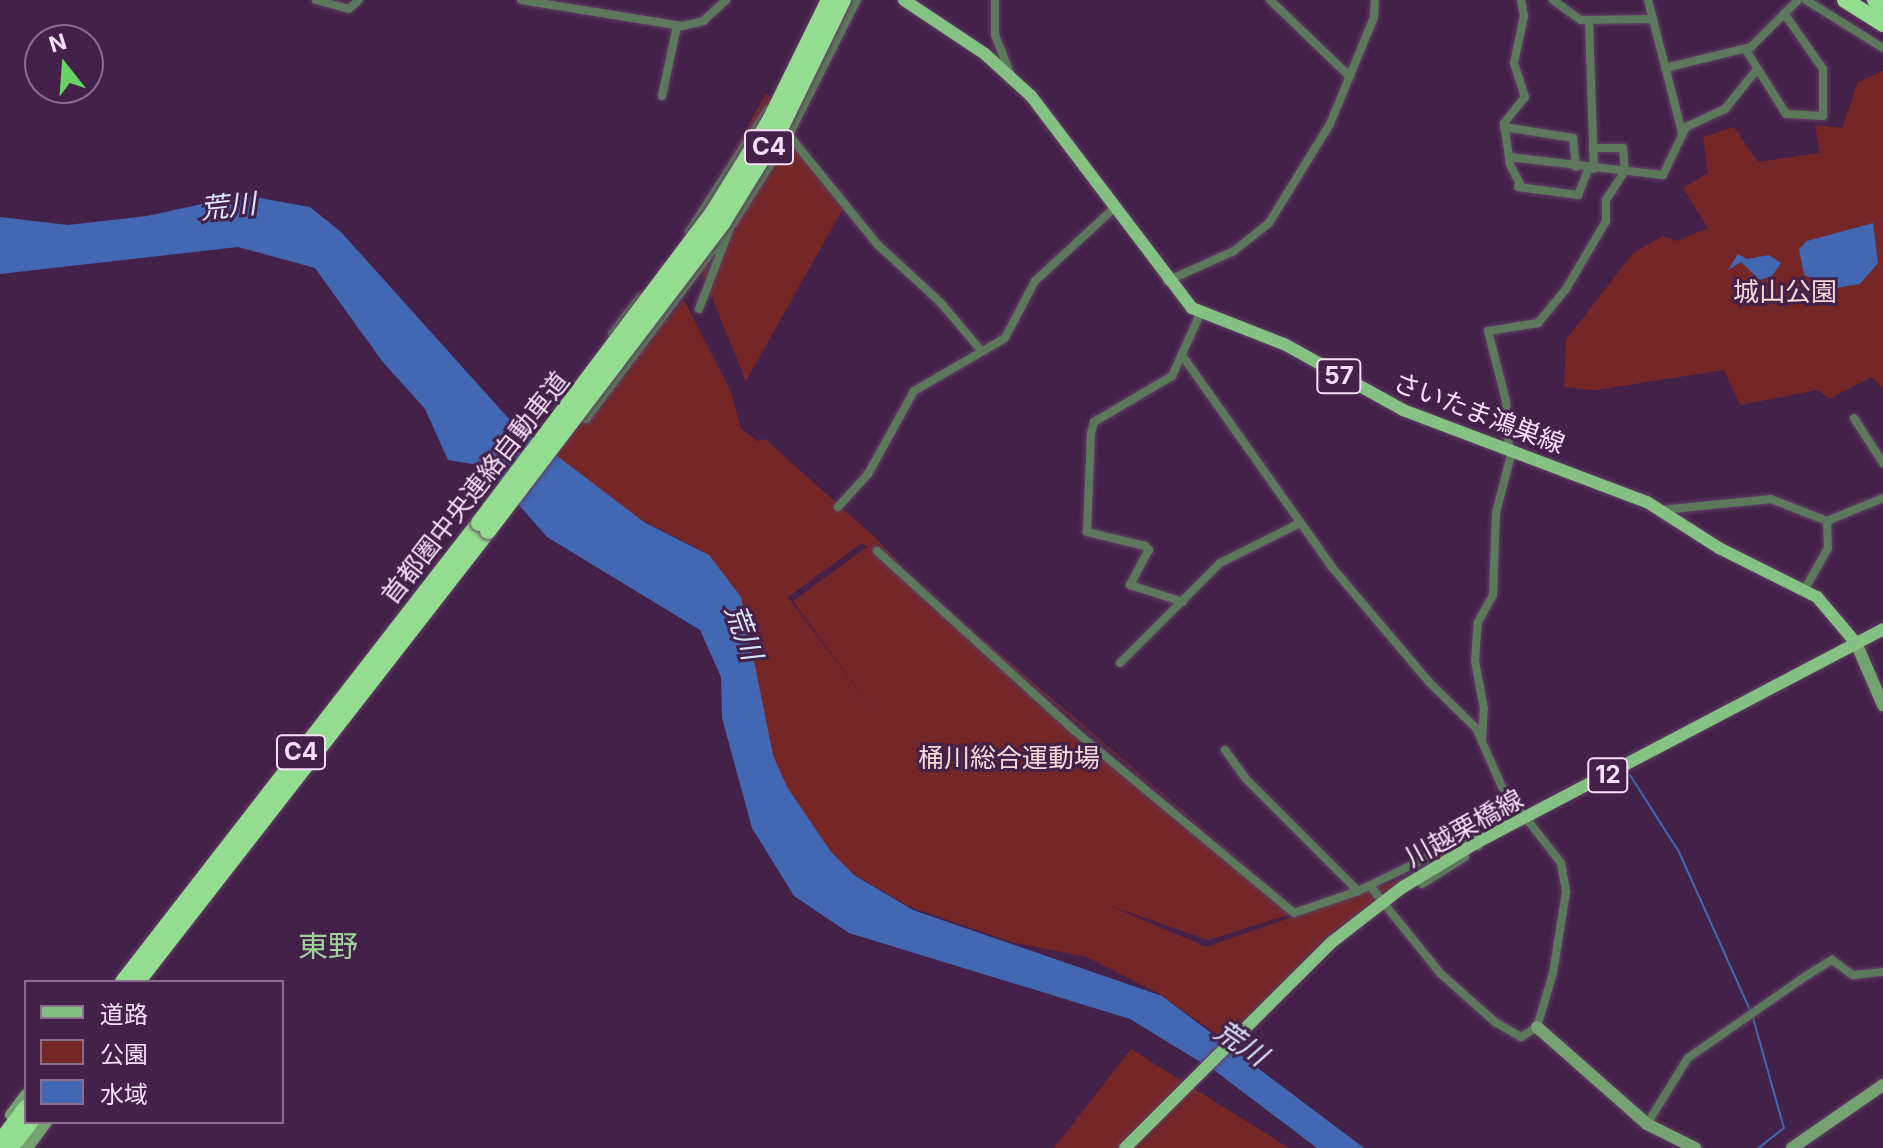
<!DOCTYPE html>
<meta charset="utf-8">
<style>
body{margin:0}
#map{position:relative;width:1883px;height:1148px;overflow:hidden;background:#442149;font-family:Inter,"Noto Sans JP",sans-serif}
div>[style]{position:absolute}
[style*='--x']{left:calc(var(--x)*1px);top:calc(var(--y)*1px);width:calc(var(--w)*1px);rotate:calc(var(--a)*1deg)}
.green>*{inset:0;background:#752728}
.water>*{inset:0;background:#4267b3}
.stream>*{height:2px;margin:-1px;padding:0 1px;transform-origin:1px;border-radius:1px;background:#4267b3}
.roads{filter:drop-shadow(0 0 2px #603f65) drop-shadow(0 0 2px #603f65)}
.street>*{height:8px;margin:-4px;padding:0 4px;transform-origin:4px;border-radius:4px;background:#5d795b}
.secondary>*{height:12px;margin:-6px;padding:0 6px;transform-origin:6px;border-radius:6px;background:#74a271}
.primary>*{height:12px;margin:-6px;padding:0 6px;transform-origin:6px;border-radius:6px;background:#85c182}
.highway>*{height:16px;margin:-8px;padding:0 8px;transform-origin:8px;border-radius:8px;background:#94dd90}
.bridges{filter:drop-shadow(0 0 2px #603f65) drop-shadow(0 0 2px #603f65)}
.highway-bridge>*{height:16px;margin:-8px;padding:0 8px;transform-origin:8px;border-radius:8px;background:#94dd90}
span{translate:-50% -50%;white-space:nowrap;text-align:center;line-height:1.15;-webkit-text-stroke:6px #442149;paint-order:stroke}
.shield-label span{padding:2px 6px;background:#442149;border:2px solid;border-radius:6px;-webkit-text-stroke-width:0}
.shield-label{font-size:24px;color:#f6dff8;font-weight:700}
.park-label{font-size:26px;color:#f5d9d6}
.street-label{font-size:26px;color:#f6dff8}
.water-label{font-size:28px;color:#dae5fa;font-style:italic}
.quarter-label{font-size:30px;color:#9dd599}
.legend{position:absolute;left:24px;top:980px;width:260px;height:144px;box-sizing:border-box;background:#442149;border:2px solid #8b6d8f;margin:0;padding:10px 14px;list-style:none;font-size:24px;color:#f6dff8}
.legend li{display:flex;align-items:center;gap:16px;height:40px}
.legend b{width:40px;border:2px solid #8b6d8f}
.north{position:absolute;left:24px;top:24px;width:80px;height:80px;box-sizing:border-box;background:#442149;border:2px solid #8b6d8f;border-radius:50%;rotate:343deg;font-size:22px;font-weight:700;line-height:32px;text-align:center;color:#f6dff8}
.north::after{content:'';display:block;margin:auto;width:28px;height:36px;background:#68d465;clip-path:polygon(50% 0,100% 100%,50% 72%,0 100%)}
</style>
<div id="map">
<div class="green">
<i style="clip-path:polygon(1883px 71px,1883px 388px,1872px 377px,1829px 399px,1818px 390px,1740px 405px,1724px 370px,1596px 390px,1564px 387px,1566px 340px,1633px 253px,1663px 236px,1677px 241px,1708px 228px,1683px 188px,1708px 173px,1703px 137px,1734px 127px,1758px 162px,1820px 153px,1815px 125px,1842px 128px,1858px 82px)"></i>
<i style="clip-path:polygon(766px 93px,845px 205px,746px 381px,687px 236px)"></i>
<i style="clip-path:polygon(evenodd,684px 300px,731px 392px,741px 429px,757px 441px,765px 439px,879px 541px,916px 582px,1300px 911px,916px 586px,1075px 731px,1294px 913px,1208px 940px,1108px 905px,1206px 947px,1405px 878px,1327px 936px,1224px 1039px,1156px 992px,1087px 957px,1011px 942px,908px 906px,849px 871px,825px 848px,781px 783px,768px 751px,735px 593px,703px 551px,638px 518px,550px 452px,684px 300px,862px 543px,867px 547px,793px 601px,875px 713px,788px 597px,862px 543px)"></i>
<i style="clip-path:polygon(1131px 1049px,1289px 1148px,1054px 1148px)"></i>
</div>
<div class="water">
<i style="clip-path:polygon(243px 195px,310px 207px,341px 232px,510px 420px,644px 522px,709px 555px,741px 597px,773px 755px,787px 787px,831px 852px,854px 875px,913px 910px,1162px 996px,1364px 1148px,1317px 1148px,1215px 1071px,1130px 1019px,849px 933px,794px 896px,752px 828px,722px 718px,721px 677px,700px 630px,547px 537px,485px 466px,448px 460px,425px 409px,382px 361px,315px 268px,238px 247px,0 274px,0 217px,68px 225px,147px 216px)"></i>
<i style="clip-path:polygon(1873px 223px,1878px 263px,1860px 284px,1836px 288px,1804px 275px,1799px 249px,1807px 241px)"></i>
<i style="clip-path:polygon(1738px 254px,1747px 259px,1769px 255px,1781px 263px,1772px 276px,1760px 280px,1741px 262px,1728px 270px)"></i>
</div>
<div class="stream">
<i style="--x:1630;--y:775;--w:91;--a:57.5"></i>
<i style="--x:1679;--y:852;--w:175;--a:65.8"></i>
<i style="--x:1753;--y:1018;--w:114;--a:74.3"></i>
<i style="--x:1784;--y:1128;--w:33;--a:142"></i>
</div>
<div class="roads">
<div class="street">
<i style="--x:316;--y:0;--w:34;--a:15"></i>
<i style="--x:349;--y:9;--w:13;--a:-42"></i>
<i style="--x:521;--y:0;--w:163;--a:9.2"></i>
<i style="--x:682;--y:26;--w:22;--a:-13"></i>
<i style="--x:703;--y:21;--w:31;--a:-42"></i>
<i style="--x:995;--y:0;--w:35;--a:90"></i>
<i style="--x:995;--y:35;--w:46;--a:68.4"></i>
<i style="--x:1270;--y:0;--w:111;--a:43.9"></i>
<i style="--x:1553;--y:0;--w:34;--a:36"></i>
<i style="--x:1581;--y:20;--w:72;--a:-0.8"></i>
<i style="--x:1648;--y:0;--w:136;--a:75.6"></i>
<i style="--x:1806;--y:0;--w:91;--a:31.9"></i>
<i style="--x:1589;--y:21;--w:148;--a:88.1"></i>
<i style="--x:1746;--y:50;--w:75;--a:58"></i>
<i style="--x:1786;--y:114;--w:37;--a:3"></i>
<i style="--x:1823;--y:116;--w:47;--a:-90"></i>
<i style="--x:1823;--y:69;--w:68;--a:-124.9"></i>
<i style="--x:1665;--y:68;--w:89;--a:-13.7"></i>
<i style="--x:1751;--y:47;--w:66;--a:-45"></i>
<i style="--x:662;--y:96;--w:72;--a:-77.9"></i>
<i style="--x:1504;--y:127;--w:70;--a:9.1"></i>
<i style="--x:1573;--y:138;--w:29;--a:84"></i>
<i style="--x:788;--y:134;--w:143;--a:51"></i>
<i style="--x:878;--y:245;--w:84;--a:42.6"></i>
<i style="--x:940;--y:302;--w:60;--a:49.7"></i>
<i style="--x:1509;--y:157;--w:155;--a:6.7"></i>
<i style="--x:1663;--y:175;--w:53;--a:-64.4"></i>
<i style="--x:1686;--y:127;--w:43;--a:-24.8"></i>
<i style="--x:1725;--y:109;--w:48;--a:-51"></i>
<i style="--x:1521;--y:186;--w:25;--a:-117"></i>
<i style="--x:1510;--y:164;--w:41;--a:-98.3"></i>
<i style="--x:1504;--y:123;--w:33;--a:-51"></i>
<i style="--x:1525;--y:97;--w:36;--a:-108"></i>
<i style="--x:1514;--y:63;--w:48;--a:-78"></i>
<i style="--x:1524;--y:16;--w:16;--a:-101"></i>
<i style="--x:1518;--y:187;--w:61;--a:7.6"></i>
<i style="--x:1578;--y:195;--w:29;--a:-68"></i>
<i style="--x:689;--y:232;--w:146;--a:-57.3"></i>
<i style="--x:1167;--y:281;--w:73;--a:-24.1"></i>
<i style="--x:1234;--y:251;--w:45;--a:-38.7"></i>
<i style="--x:1269;--y:223;--w:116;--a:-58.4"></i>
<i style="--x:1330;--y:124;--w:116;--a:-67.6"></i>
<i style="--x:1374;--y:17;--w:17;--a:-87"></i>
<i style="--x:699;--y:309;--w:90;--a:-69.1"></i>
<i style="--x:612;--y:334;--w:46;--a:-52.9"></i>
<i style="--x:1184;--y:358;--w:255;--a:54.7"></i>
<i style="--x:1331;--y:566;--w:153;--a:49.8"></i>
<i style="--x:1430;--y:683;--w:64;--a:44.4"></i>
<i style="--x:1476;--y:728;--w:64;--a:66.2"></i>
<i style="--x:1502;--y:787;--w:96;--a:52.2"></i>
<i style="--x:1561;--y:863;--w:29;--a:80"></i>
<i style="--x:1566;--y:892;--w:82;--a:99.1"></i>
<i style="--x:1553;--y:973;--w:56;--a:106.5"></i>
<i style="--x:1537;--y:1027;--w:19;--a:148"></i>
<i style="--x:1521;--y:1037;--w:30;--a:-150"></i>
<i style="--x:1495;--y:1022;--w:74;--a:-138.3"></i>
<i style="--x:1440;--y:973;--w:85;--a:-128.8"></i>
<i style="--x:578;--y:413;--w:10;--a:37"></i>
<i style="--x:586;--y:419;--w:246;--a:-53.1"></i>
<i style="--x:734;--y:222;--w:103;--a:-57.7"></i>
<i style="--x:789;--y:135;--w:151;--a:-63.3"></i>
<i style="--x:1854;--y:418;--w:54;--a:57.2"></i>
<i style="--x:1509;--y:450;--w:49;--a:-93.5"></i>
<i style="--x:1506;--y:401;--w:72;--a:-104.4"></i>
<i style="--x:1488;--y:331;--w:51;--a:-9.1"></i>
<i style="--x:1538;--y:323;--w:44;--a:-50.5"></i>
<i style="--x:1566;--y:289;--w:79;--a:-59.5"></i>
<i style="--x:1606;--y:221;--w:21;--a:-90"></i>
<i style="--x:1606;--y:200;--w:35;--a:-57"></i>
<i style="--x:1625;--y:171;--w:23;--a:-95"></i>
<i style="--x:1623;--y:148;--w:30;--a:180"></i>
<i style="--x:838;--y:507;--w:45;--a:-47.7"></i>
<i style="--x:868;--y:474;--w:95;--a:-61"></i>
<i style="--x:914;--y:391;--w:105;--a:-30.2"></i>
<i style="--x:1005;--y:338;--w:64;--a:-62.2"></i>
<i style="--x:1035;--y:281;--w:106;--a:-42.7"></i>
<i style="--x:1661;--y:510;--w:111;--a:-5.7"></i>
<i style="--x:1771;--y:499;--w:60;--a:21.4"></i>
<i style="--x:1827;--y:521;--w:27;--a:88"></i>
<i style="--x:1828;--y:548;--w:47;--a:119.3"></i>
<i style="--x:1827;--y:521;--w:61;--a:-22.3"></i>
<i style="--x:877;--y:551;--w:268;--a:42.3"></i>
<i style="--x:1075;--y:731;--w:285;--a:39.7"></i>
<i style="--x:1294;--y:913;--w:68;--a:-19"></i>
<i style="--x:1358;--y:891;--w:127;--a:-25.8"></i>
<i style="--x:1472;--y:836;--w:12;--a:59"></i>
<i style="--x:1183;--y:602;--w:56;--a:-162.2"></i>
<i style="--x:1130;--y:585;--w:40;--a:-62"></i>
<i style="--x:1149;--y:550;--w:6;--a:-135"></i>
<i style="--x:1145;--y:546;--w:60;--a:-166.4"></i>
<i style="--x:1087;--y:532;--w:98;--a:-87.7"></i>
<i style="--x:1091;--y:434;--w:12;--a:-76"></i>
<i style="--x:1094;--y:422;--w:91;--a:-30.5"></i>
<i style="--x:1172;--y:376;--w:70;--a:-65.6"></i>
<i style="--x:1120;--y:663;--w:141;--a:-45"></i>
<i style="--x:1220;--y:563;--w:89;--a:-26.6"></i>
<i style="--x:1482;--y:742;--w:33;--a:-87"></i>
<i style="--x:1484;--y:709;--w:49;--a:-100.6"></i>
<i style="--x:1475;--y:661;--w:39;--a:-86"></i>
<i style="--x:1478;--y:622;--w:31;--a:-61"></i>
<i style="--x:1493;--y:595;--w:82;--a:-87.9"></i>
<i style="--x:1496;--y:513;--w:64;--a:-75.5"></i>
<i style="--x:1225;--y:750;--w:34;--a:54"></i>
<i style="--x:1245;--y:778;--w:160;--a:45"></i>
<i style="--x:1422;--y:884;--w:51;--a:-32.1"></i>
<i style="--x:1370;--y:886;--w:14;--a:51"></i>
<i style="--x:1647;--y:1124;--w:78;--a:-58.2"></i>
<i style="--x:1688;--y:1058;--w:144;--a:-34.8"></i>
<i style="--x:1806;--y:976;--w:31;--a:-32"></i>
<i style="--x:1832;--y:960;--w:26;--a:36"></i>
<i style="--x:1853;--y:975;--w:30;--a:-6"></i>
</div>
<div class="secondary">
<i style="--x:1856;--y:643;--w:68;--a:66.5"></i>
<i style="--x:1537;--y:1027;--w:147;--a:41.4"></i>
<i style="--x:1647;--y:1124;--w:54;--a:26.6"></i>
<i style="--x:11;--y:1115;--w:25;--a:-53"></i>
<i style="--x:27;--y:1148;--w:32;--a:-54"></i>
<i style="--x:1792;--y:1148;--w:111;--a:-34.7"></i>
</div>
<div class="primary">
<i style="--x:904;--y:0;--w:97;--a:33.7"></i>
<i style="--x:985;--y:54;--w:62;--a:42.4"></i>
<i style="--x:1031;--y:96;--w:266;--a:52.8"></i>
<i style="--x:1192;--y:308;--w:99;--a:21.4"></i>
<i style="--x:1284;--y:344;--w:136;--a:29"></i>
<i style="--x:1403;--y:410;--w:261;--a:20.7"></i>
<i style="--x:1647;--y:502;--w:85;--a:32.6"></i>
<i style="--x:1719;--y:548;--w:110;--a:26.6"></i>
<i style="--x:1817;--y:597;--w:60;--a:49.7"></i>
<i style="--x:1125;--y:1148;--w:292;--a:-44.9"></i>
<i style="--x:1332;--y:942;--w:90;--a:-37.8"></i>
<i style="--x:1403;--y:887;--w:85;--a:-31.1"></i>
<i style="--x:1476;--y:843;--w:460;--a:-27.7"></i>
</div>
<div class="highway">
<i style="--x:1845;--y:0;--w:45;--a:32.3"></i>
<i style="--x:1875;--y:0;--w:10;--a:37"></i>
<i style="--x:123;--y:982;--w:581;--a:-52.2"></i>
<i style="--x:137;--y:982;--w:571;--a:-52.11"></i>
<i style="--x:0;--y:1142;--w:43;--a:-52.6"></i>
<i style="--x:10;--y:1148;--w:33;--a:-52"></i>
</div>
</div>
<div class="bridges">
<div class="highway-bridge">
<i style="--x:479;--y:523;--w:387;--a:-53"></i>
<i style="--x:712;--y:214;--w:108;--a:-58.2"></i>
<i style="--x:769;--y:122;--w:136;--a:-63.8"></i>
<i style="--x:488;--y:531;--w:388;--a:-52.7"></i>
<i style="--x:723;--y:222;--w:107;--a:-58.4"></i>
<i style="--x:779;--y:131;--w:146;--a:-64"></i>
</div>
</div>
<div class="shield-label">
<span style="left:769px;top:147px">C4</span>
<span style="left:1339px;top:376px">57</span>
<span style="left:301px;top:752px">C4</span>
<span style="left:1608px;top:775px">12</span>
</div>
<div class="park-label">
<span style="left:1785px;top:292px">城山公園</span>
<span style="left:1009px;top:758px">桶川総合運動場</span>
</div>
<div class="street-label">
<span style="left:1479px;top:413px;rotate:21deg">さいたま鴻巣線</span>
<span style="left:475px;top:488px;rotate:-52deg">首都圏中央連絡自動車道</span>
<span style="left:1464px;top:828px;rotate:-29deg">川越栗橋線</span>
</div>
<div class="water-label">
<span style="left:228px;top:206px;rotate:-6deg">荒川</span>
<span style="left:744px;top:632px;rotate:70deg">荒川</span>
<span style="left:1241px;top:1043px;rotate:34deg">荒川</span>
</div>
<div class="quarter-label">
<span style="left:328px;top:946px">東野</span>
</div>
<ul class="legend">
<li><b style="height:10px;background:#85c182"></b>道路</li>
<li><b style="height:22px;background:#752728"></b>公園</li>
<li><b style="height:22px;background:#4267b3"></b>水域</li>
</ul>
<div class="north">N</div>
</div>
